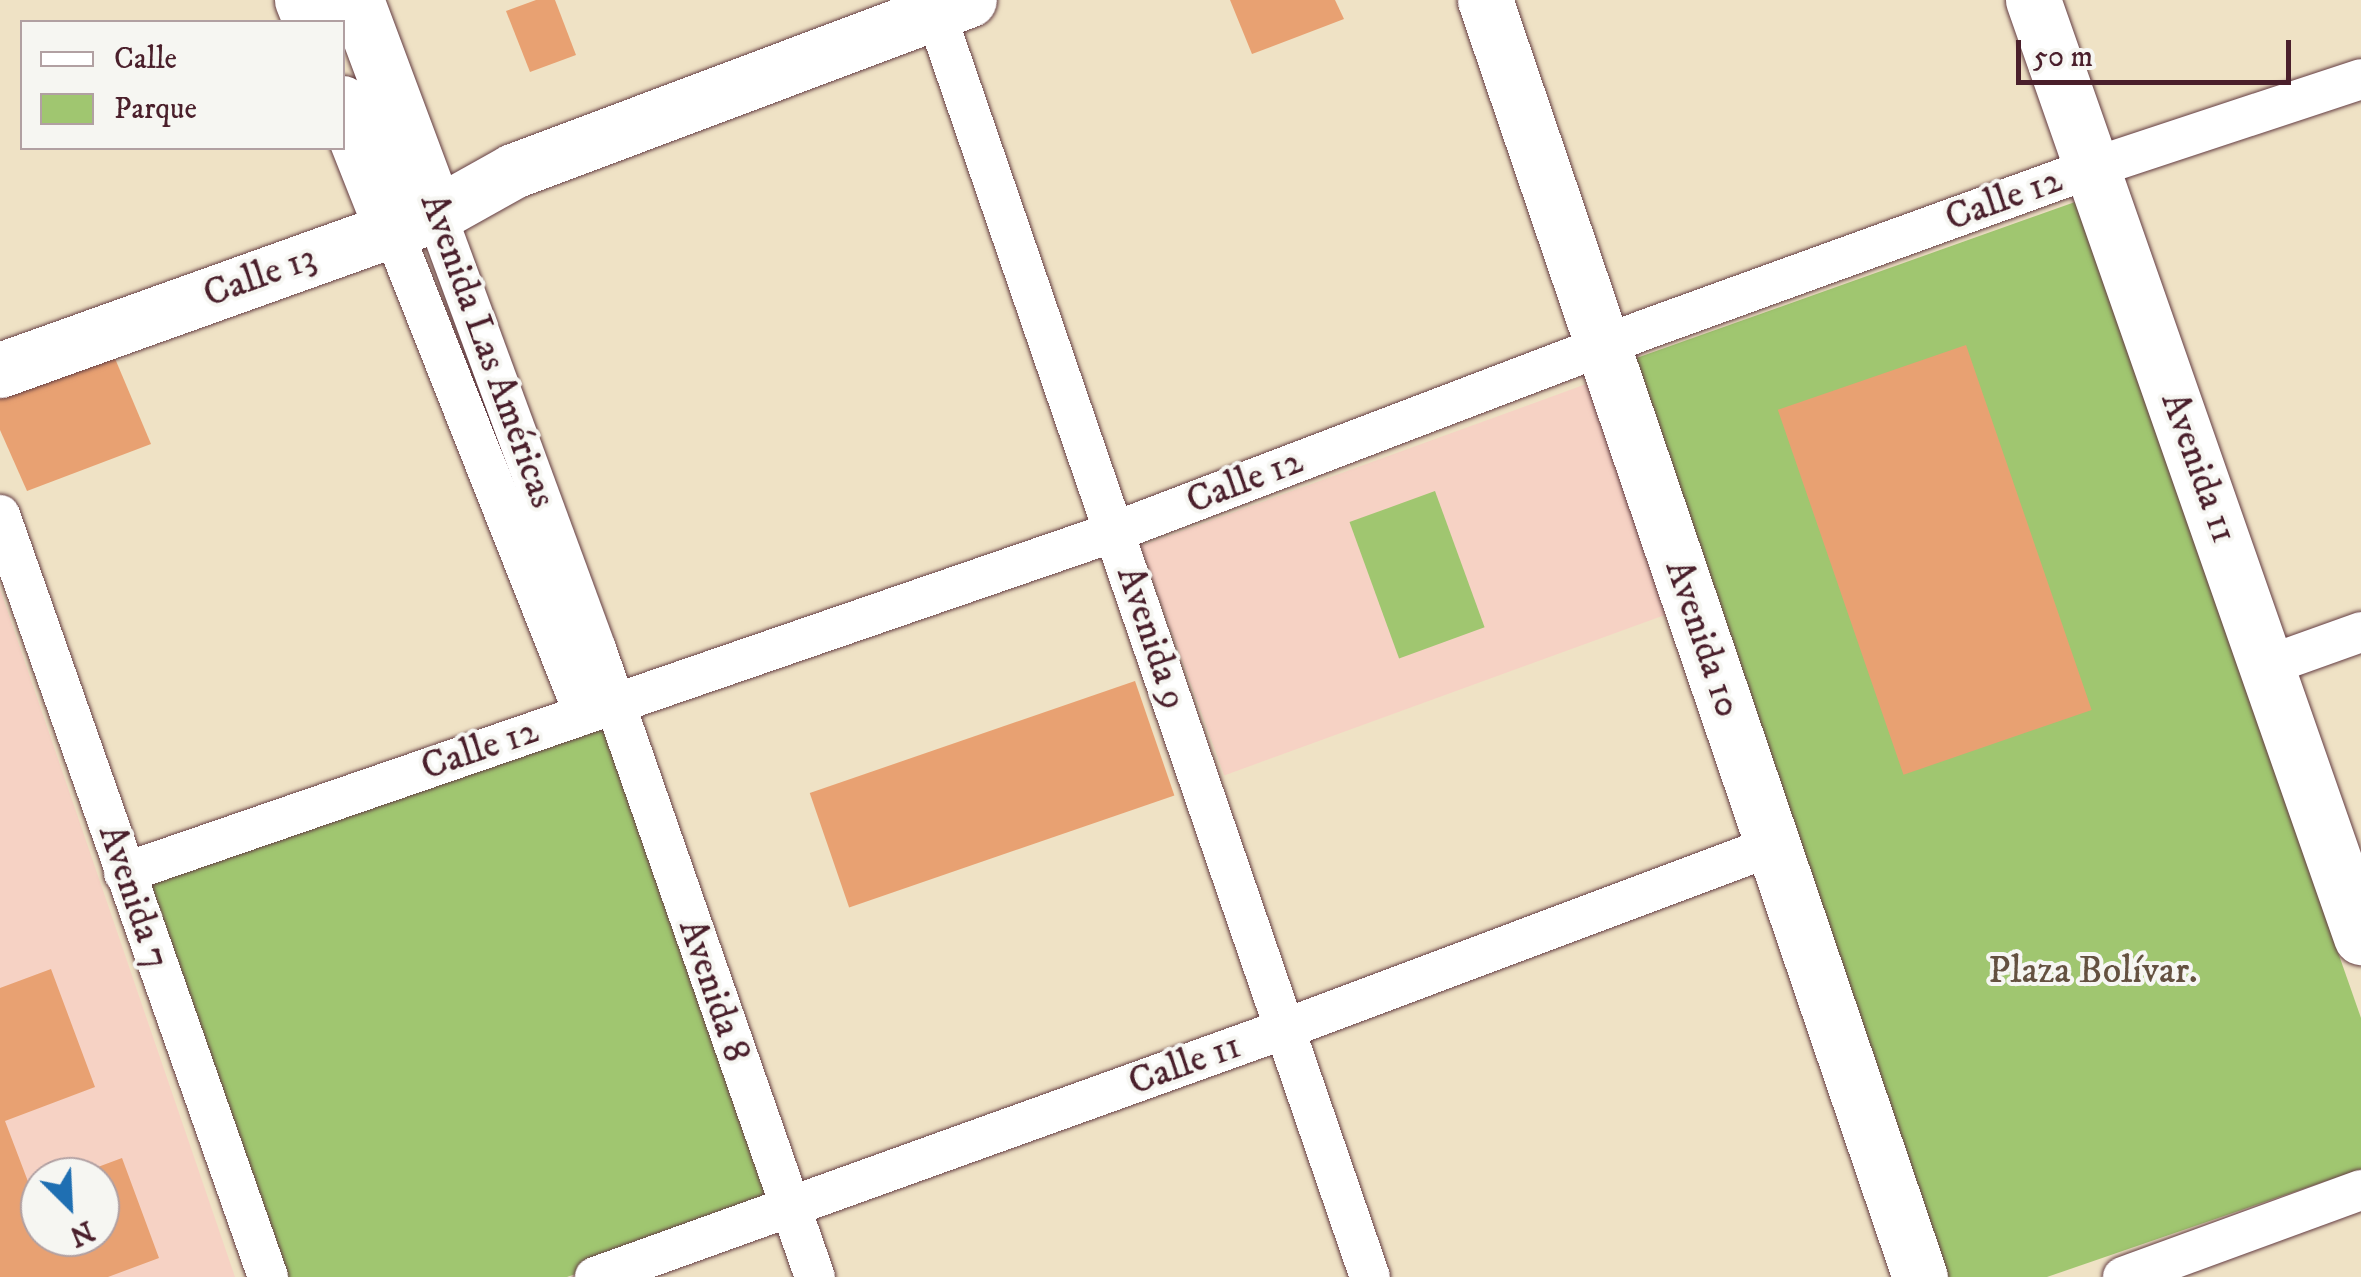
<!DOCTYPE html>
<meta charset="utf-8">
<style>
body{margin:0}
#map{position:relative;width:2361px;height:1277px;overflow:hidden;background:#efe2c5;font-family:"IM FELL DW Pica",serif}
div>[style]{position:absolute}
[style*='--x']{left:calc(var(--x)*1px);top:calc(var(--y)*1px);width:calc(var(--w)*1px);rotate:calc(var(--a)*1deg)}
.built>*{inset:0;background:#f6d2c4;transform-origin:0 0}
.green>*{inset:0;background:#a0c670;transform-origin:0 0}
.building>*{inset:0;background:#e8a172;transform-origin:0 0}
.roads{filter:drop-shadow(0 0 2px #633c42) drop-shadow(0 0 2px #633c42)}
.street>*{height:40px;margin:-20px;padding:0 20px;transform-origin:20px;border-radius:20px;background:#fff}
.secondary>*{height:55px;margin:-27.5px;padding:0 27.5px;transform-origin:27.5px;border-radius:27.5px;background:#fff}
span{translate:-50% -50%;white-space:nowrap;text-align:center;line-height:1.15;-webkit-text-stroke:8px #f6f6f2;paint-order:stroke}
.street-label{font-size:38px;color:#4a1f2b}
.park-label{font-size:38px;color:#645140}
.legend{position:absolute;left:20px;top:20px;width:325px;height:130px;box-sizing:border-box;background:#f6f6f2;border:2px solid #b1a0a2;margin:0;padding:12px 18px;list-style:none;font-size:30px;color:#4a1f2b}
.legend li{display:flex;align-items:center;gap:20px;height:50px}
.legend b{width:50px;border:2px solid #b1a0a2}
.north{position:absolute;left:20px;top:1157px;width:100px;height:100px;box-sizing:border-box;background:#f6f6f2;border:2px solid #b1a0a2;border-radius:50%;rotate:156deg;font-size:28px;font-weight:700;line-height:40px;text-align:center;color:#4a1f2b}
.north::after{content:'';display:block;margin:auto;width:35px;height:45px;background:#1f6fb2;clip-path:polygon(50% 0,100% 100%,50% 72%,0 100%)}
.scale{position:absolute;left:2016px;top:40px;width:275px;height:45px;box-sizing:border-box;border:5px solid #4a1f2b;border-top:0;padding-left:12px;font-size:30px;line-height:35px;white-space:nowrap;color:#4a1f2b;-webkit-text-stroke:8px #f6f6f2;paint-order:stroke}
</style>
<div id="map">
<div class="built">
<i style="left:1589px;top:383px;width:244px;height:477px;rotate:70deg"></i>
<i style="clip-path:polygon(evenodd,0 589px,235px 1277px,0 1277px,0 589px,40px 1177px,100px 1177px,100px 1237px,40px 1237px,40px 1177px)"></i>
</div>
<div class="green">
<i style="clip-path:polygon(2075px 202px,2361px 1018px,2361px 1169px,2047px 1277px,1947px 1277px,1628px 361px)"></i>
<i style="left:1435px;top:491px;width:145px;height:91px;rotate:70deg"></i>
<i style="clip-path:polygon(610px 719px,777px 1204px,567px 1277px,281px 1277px,139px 880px)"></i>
</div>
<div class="building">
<i style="clip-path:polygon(536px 0,555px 0,576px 55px,530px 72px,506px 11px)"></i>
<i style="clip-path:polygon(1230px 0,1335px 0,1344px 19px,1252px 54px)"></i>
<i style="left:1966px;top:345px;width:386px;height:199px;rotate:71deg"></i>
<i style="clip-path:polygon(111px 349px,151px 444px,27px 491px,0 430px,0 386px)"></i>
<i style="left:1135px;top:681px;width:121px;height:344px;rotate:71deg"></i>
<i style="clip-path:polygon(51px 969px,95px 1087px,5px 1121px,32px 1192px,40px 1189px,40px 1237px,100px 1237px,100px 1177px,71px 1177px,122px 1158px,159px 1258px,108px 1277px,0 1277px,0 988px)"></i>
</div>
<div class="roads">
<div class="street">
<i style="--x:931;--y:0;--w:1350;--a:71.03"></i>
<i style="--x:436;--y:214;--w:463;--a:69.8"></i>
<i style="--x:596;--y:649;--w:665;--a:70.78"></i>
<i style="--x:392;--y:229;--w:522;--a:68.4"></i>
<i style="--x:0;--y:515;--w:808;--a:70.62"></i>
<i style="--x:2269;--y:665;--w:98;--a:-19.7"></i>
<i style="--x:124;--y:873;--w:1047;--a:-19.01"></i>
<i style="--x:1114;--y:532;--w:567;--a:-20.86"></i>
<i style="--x:1644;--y:330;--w:476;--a:-19.9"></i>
<i style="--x:2092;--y:168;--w:283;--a:-18.3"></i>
<i style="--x:595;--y:1277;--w:735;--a:-19.79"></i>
<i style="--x:1287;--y:1028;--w:518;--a:-20.57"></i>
<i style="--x:2123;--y:1277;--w:253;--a:-20.1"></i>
</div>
<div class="secondary">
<i style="--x:302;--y:0;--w:24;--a:68"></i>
<i style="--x:356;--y:0;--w:228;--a:69.5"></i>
<i style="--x:1485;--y:0;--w:1349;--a:71.19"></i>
<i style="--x:2033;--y:0;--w:993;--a:70.71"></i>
<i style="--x:342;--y:103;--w:136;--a:68.4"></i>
<i style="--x:0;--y:370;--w:463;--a:-19.7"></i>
<i style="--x:436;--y:214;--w:88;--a:-29.2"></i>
<i style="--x:513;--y:171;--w:487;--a:-20.6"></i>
</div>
</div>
<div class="street-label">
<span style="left:2004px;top:200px;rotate:-20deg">Calle 12</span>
<span style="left:260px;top:277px;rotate:-20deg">Calle 13</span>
<span style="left:487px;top:351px;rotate:70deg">Avenida Las Américas</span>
<span style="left:2198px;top:468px;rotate:70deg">Avenida 11</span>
<span style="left:1245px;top:482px;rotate:-21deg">Calle 12</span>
<span style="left:1151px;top:638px;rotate:71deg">Avenida 9</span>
<span style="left:1702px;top:639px;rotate:71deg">Avenida 10</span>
<span style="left:480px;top:750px;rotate:-19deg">Calle 12</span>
<span style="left:133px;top:897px;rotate:71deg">Avenida 7</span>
<span style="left:713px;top:991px;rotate:71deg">Avenida 8</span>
<span style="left:1185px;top:1065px;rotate:-20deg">Calle 11</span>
</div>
<div class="park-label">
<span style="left:2093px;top:972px">Plaza Bolívar.</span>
</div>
<ul class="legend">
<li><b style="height:12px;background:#fff"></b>Calle</li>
<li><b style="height:28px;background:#a0c670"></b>Parque</li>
</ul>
<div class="north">N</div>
<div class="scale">50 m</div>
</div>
